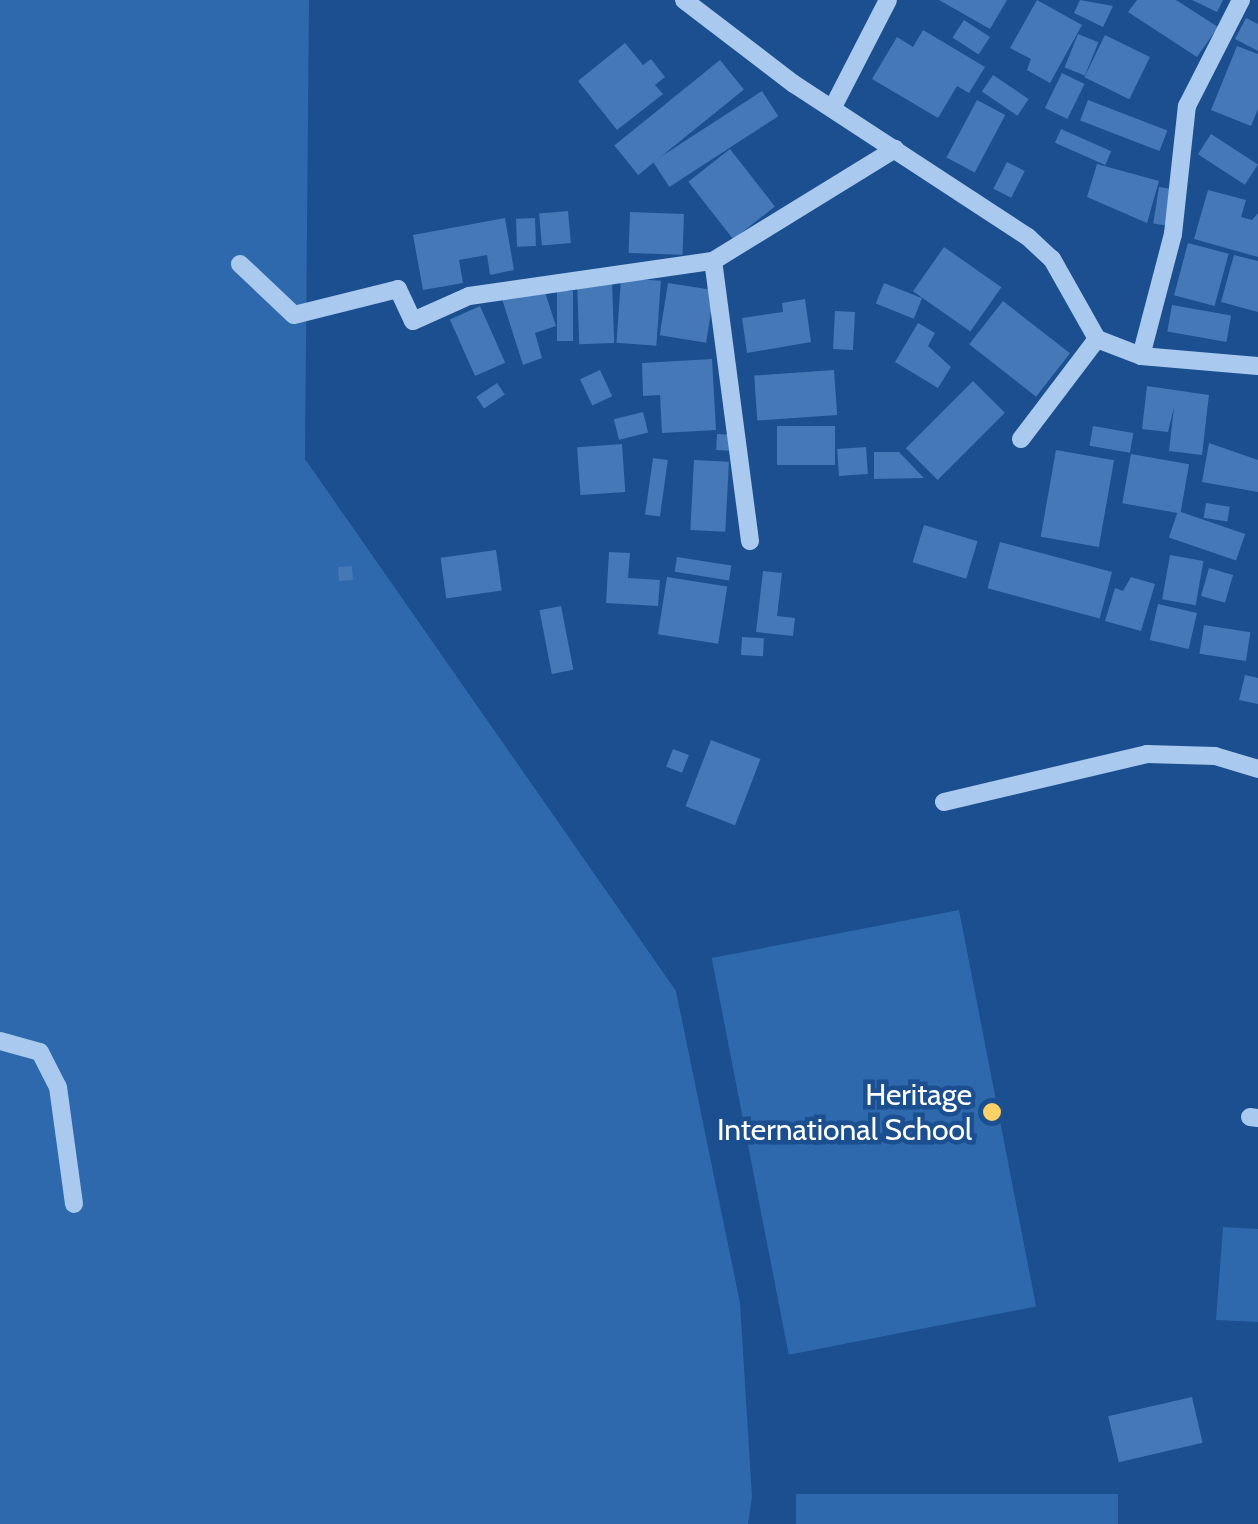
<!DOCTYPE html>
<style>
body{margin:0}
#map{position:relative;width:1258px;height:1524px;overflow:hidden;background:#1b4f8f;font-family:Cabin,sans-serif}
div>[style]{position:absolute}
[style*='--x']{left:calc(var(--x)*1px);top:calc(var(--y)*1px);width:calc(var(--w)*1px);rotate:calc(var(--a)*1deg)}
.green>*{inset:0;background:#2e69ad;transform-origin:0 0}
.building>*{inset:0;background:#4478b7;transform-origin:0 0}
.minor>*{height:18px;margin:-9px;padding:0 9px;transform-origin:9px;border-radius:9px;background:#a9c9ee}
.dots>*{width:28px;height:28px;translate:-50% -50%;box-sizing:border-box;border:5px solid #1b4f8f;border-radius:50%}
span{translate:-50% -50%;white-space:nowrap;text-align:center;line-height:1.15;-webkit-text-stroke:9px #1b4f8f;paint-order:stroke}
.poi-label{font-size:30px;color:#fff}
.right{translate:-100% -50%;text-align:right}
</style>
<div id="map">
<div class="green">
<i style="clip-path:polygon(0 0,309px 0,305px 459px,676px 991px,740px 1303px,752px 1497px,748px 1524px,0 1524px)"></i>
<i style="left:959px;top:910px;width:404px;height:252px;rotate:79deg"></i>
<i style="clip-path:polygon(1223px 1227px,1258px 1229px,1258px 1322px,1216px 1320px)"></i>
<i style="left:796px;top:1494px;width:322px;height:30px"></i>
</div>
<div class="building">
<i style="clip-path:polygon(939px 0,1007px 0,990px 29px)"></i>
<i style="clip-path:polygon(1037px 0,1082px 25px,1050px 83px,1027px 70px,1031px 59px,1010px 48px)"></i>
<i style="clip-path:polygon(1080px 0,1113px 6px,1103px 27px,1074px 13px)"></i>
<i style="clip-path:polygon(1137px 0,1176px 0,1218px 27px,1197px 57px,1128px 12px)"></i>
<i style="clip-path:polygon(1192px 0,1223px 0,1217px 12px)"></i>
<i style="clip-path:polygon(1246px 18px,1258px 24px,1258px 51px,1235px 39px)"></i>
<i style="left:964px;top:20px;width:31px;height:21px;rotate:33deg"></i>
<i style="clip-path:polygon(923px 30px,985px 67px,969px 93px,957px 86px,938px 118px,872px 79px,897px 37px,913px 47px)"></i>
<i style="left:1078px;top:34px;width:22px;height:36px;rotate:22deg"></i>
<i style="left:1105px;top:35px;width:50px;height:47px;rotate:26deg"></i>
<i style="clip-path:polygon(625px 43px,643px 65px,651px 59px,665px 77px,655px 85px,663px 94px,617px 130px,578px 81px)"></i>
<i style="clip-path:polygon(1237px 46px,1258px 54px,1258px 109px,1251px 126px,1211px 110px)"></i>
<i style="left:720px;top:60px;width:38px;height:136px;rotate:51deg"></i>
<i style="left:1062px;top:73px;width:25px;height:39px;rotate:26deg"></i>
<i style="left:993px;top:75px;width:43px;height:20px;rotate:34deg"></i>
<i style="left:762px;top:91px;width:30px;height:130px;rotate:57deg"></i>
<i style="left:977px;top:100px;width:32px;height:65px;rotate:28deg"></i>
<i style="left:1088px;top:100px;width:85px;height:22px;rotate:21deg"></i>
<i style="left:1061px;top:129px;width:55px;height:15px;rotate:24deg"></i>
<i style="left:1211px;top:134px;width:56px;height:24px;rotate:33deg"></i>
<i style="left:730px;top:149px;width:73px;height:53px;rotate:52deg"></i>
<i style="left:1007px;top:162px;width:20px;height:30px;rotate:27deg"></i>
<i style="clip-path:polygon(1097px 164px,1159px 181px,1147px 223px,1087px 197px)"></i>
<i style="left:1159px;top:187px;width:13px;height:37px;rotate:9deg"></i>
<i style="clip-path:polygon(1208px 190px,1246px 200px,1241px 217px,1252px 220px,1258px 213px,1258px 257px,1194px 239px)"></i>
<i style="left:568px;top:211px;width:32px;height:29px;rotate:85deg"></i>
<i style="left:630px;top:212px;width:54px;height:41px;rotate:2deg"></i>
<i style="clip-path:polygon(505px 218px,514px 270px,490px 275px,487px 255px,459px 260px,463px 283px,423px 290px,413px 235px)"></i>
<i style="left:535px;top:218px;width:28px;height:19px;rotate:88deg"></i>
<i style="left:1188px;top:243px;width:42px;height:54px;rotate:15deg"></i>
<i style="left:944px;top:247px;width:70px;height:54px;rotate:35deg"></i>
<i style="clip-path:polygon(1234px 255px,1258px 261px,1258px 312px,1221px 302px)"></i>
<i style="left:621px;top:278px;width:40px;height:65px;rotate:4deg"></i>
<i style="left:612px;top:280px;width:63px;height:35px;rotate:88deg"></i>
<i style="left:668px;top:283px;width:47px;height:53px;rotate:9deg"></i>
<i style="left:884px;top:283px;width:41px;height:22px;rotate:22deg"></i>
<i style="clip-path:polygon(543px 286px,556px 326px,535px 333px,542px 358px,523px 365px,502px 299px)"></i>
<i style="left:557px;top:291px;width:16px;height:50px"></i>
<i style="clip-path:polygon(805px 299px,811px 342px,747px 353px,742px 318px,783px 312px,782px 303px)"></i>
<i style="left:1003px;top:301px;width:85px;height:55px;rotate:38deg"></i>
<i style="left:1172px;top:305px;width:60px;height:27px;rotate:10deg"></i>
<i style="left:480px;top:306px;width:62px;height:33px;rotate:66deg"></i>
<i style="left:835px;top:311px;width:20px;height:38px;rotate:3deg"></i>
<i style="clip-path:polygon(918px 323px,935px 333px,928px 346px,951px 367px,938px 388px,895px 362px)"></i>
<i style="clip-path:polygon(712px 359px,716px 430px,662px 433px,660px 395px,643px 396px,642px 363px)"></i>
<i style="left:600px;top:370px;width:29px;height:22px;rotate:65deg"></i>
<i style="left:834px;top:370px;width:45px;height:80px;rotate:86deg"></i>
<i style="left:973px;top:381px;width:45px;height:95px;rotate:45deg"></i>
<i style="left:497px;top:383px;width:14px;height:25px;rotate:56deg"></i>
<i style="clip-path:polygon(1147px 386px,1209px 395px,1202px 455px,1169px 451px,1174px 407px,1168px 432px,1142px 429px)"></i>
<i style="left:643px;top:412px;width:21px;height:30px;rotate:76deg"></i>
<i style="left:777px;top:426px;width:58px;height:39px"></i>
<i style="left:1093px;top:426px;width:41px;height:20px;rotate:10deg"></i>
<i style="left:717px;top:434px;width:19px;height:16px;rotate:3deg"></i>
<i style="clip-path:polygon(1209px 443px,1258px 460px,1258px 492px,1202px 482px)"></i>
<i style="left:622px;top:444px;width:48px;height:45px;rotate:86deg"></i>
<i style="left:866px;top:447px;width:27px;height:29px;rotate:86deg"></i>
<i style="left:1056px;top:450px;width:59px;height:88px;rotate:10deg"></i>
<i style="clip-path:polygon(874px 452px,899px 452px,924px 478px,874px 479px)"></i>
<i style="left:1131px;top:454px;width:59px;height:50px;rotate:10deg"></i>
<i style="left:653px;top:458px;width:15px;height:57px;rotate:8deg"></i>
<i style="left:694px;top:460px;width:35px;height:70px;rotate:3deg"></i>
<i style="left:1206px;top:503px;width:24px;height:15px;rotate:9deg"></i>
<i style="left:1178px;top:511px;width:71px;height:28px;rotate:19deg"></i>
<i style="left:924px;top:525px;width:56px;height:39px;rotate:17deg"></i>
<i style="left:1000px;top:542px;width:116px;height:48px;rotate:15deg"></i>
<i style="left:496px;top:550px;width:41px;height:56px;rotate:82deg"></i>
<i style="clip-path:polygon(609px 552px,630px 553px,628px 578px,660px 580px,658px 606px,606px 603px)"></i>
<i style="left:1170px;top:555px;width:34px;height:45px;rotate:10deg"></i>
<i style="left:677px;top:557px;width:55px;height:15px;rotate:9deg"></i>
<i style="left:352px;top:566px;width:14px;height:14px;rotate:86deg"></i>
<i style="left:1209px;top:568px;width:25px;height:29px;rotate:16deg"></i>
<i style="clip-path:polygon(763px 571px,782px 573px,777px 616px,795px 618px,793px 636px,756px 632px)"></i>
<i style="left:667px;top:577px;width:61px;height:58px;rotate:9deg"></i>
<i style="clip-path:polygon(1131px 577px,1155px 584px,1141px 631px,1105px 621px,1115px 588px,1123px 591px)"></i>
<i style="left:1158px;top:604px;width:40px;height:37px;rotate:13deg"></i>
<i style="left:561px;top:606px;width:65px;height:22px;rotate:79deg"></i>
<i style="left:1204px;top:625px;width:47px;height:29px;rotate:9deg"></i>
<i style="left:742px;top:637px;width:22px;height:18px;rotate:3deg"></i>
<i style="clip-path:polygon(1245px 675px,1258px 678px,1258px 704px,1239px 700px)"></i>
<i style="left:711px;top:740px;width:53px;height:71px;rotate:21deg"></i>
<i style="left:673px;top:749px;width:17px;height:19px;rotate:21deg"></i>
<i style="left:1192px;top:1397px;width:47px;height:86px;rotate:77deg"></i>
</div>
<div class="minor">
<i style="--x:684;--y:0;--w:138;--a:37.4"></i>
<i style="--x:794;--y:84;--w:280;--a:33.2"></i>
<i style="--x:1028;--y:237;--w:33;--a:43"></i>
<i style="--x:1052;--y:259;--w:92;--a:60.6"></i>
<i style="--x:1097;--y:339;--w:47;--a:21.1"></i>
<i style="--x:1141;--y:356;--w:117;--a:4.9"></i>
<i style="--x:833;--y:107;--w:120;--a:-62.8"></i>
<i style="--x:240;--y:264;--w:74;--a:43.4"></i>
<i style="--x:294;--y:315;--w:107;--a:-14"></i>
<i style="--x:398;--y:289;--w:35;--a:65"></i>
<i style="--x:413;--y:321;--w:61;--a:-24.1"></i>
<i style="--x:469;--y:296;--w:246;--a:-8.2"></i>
<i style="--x:1141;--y:356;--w:126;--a:-75.3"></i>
<i style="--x:1173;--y:234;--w:129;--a:-83.8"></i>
<i style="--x:1187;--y:106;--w:119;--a:-63"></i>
<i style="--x:1021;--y:439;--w:126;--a:-52.8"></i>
<i style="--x:750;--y:541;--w:282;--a:-97.5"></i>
<i style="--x:713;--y:261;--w:214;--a:-31.6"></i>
<i style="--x:944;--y:802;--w:209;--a:-13.3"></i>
<i style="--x:1147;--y:754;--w:68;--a:1.7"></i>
<i style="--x:1215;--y:756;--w:45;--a:16.8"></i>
<i style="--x:0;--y:1041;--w:41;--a:15.4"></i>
<i style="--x:40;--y:1052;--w:39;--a:63"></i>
<i style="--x:58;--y:1087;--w:118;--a:82.2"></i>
<i style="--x:1250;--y:1117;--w:8;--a:7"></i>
</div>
<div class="dots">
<i style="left:992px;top:1112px;background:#ffd166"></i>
</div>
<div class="poi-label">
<span class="right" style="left:972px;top:1112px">Heritage<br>International School</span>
</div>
</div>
